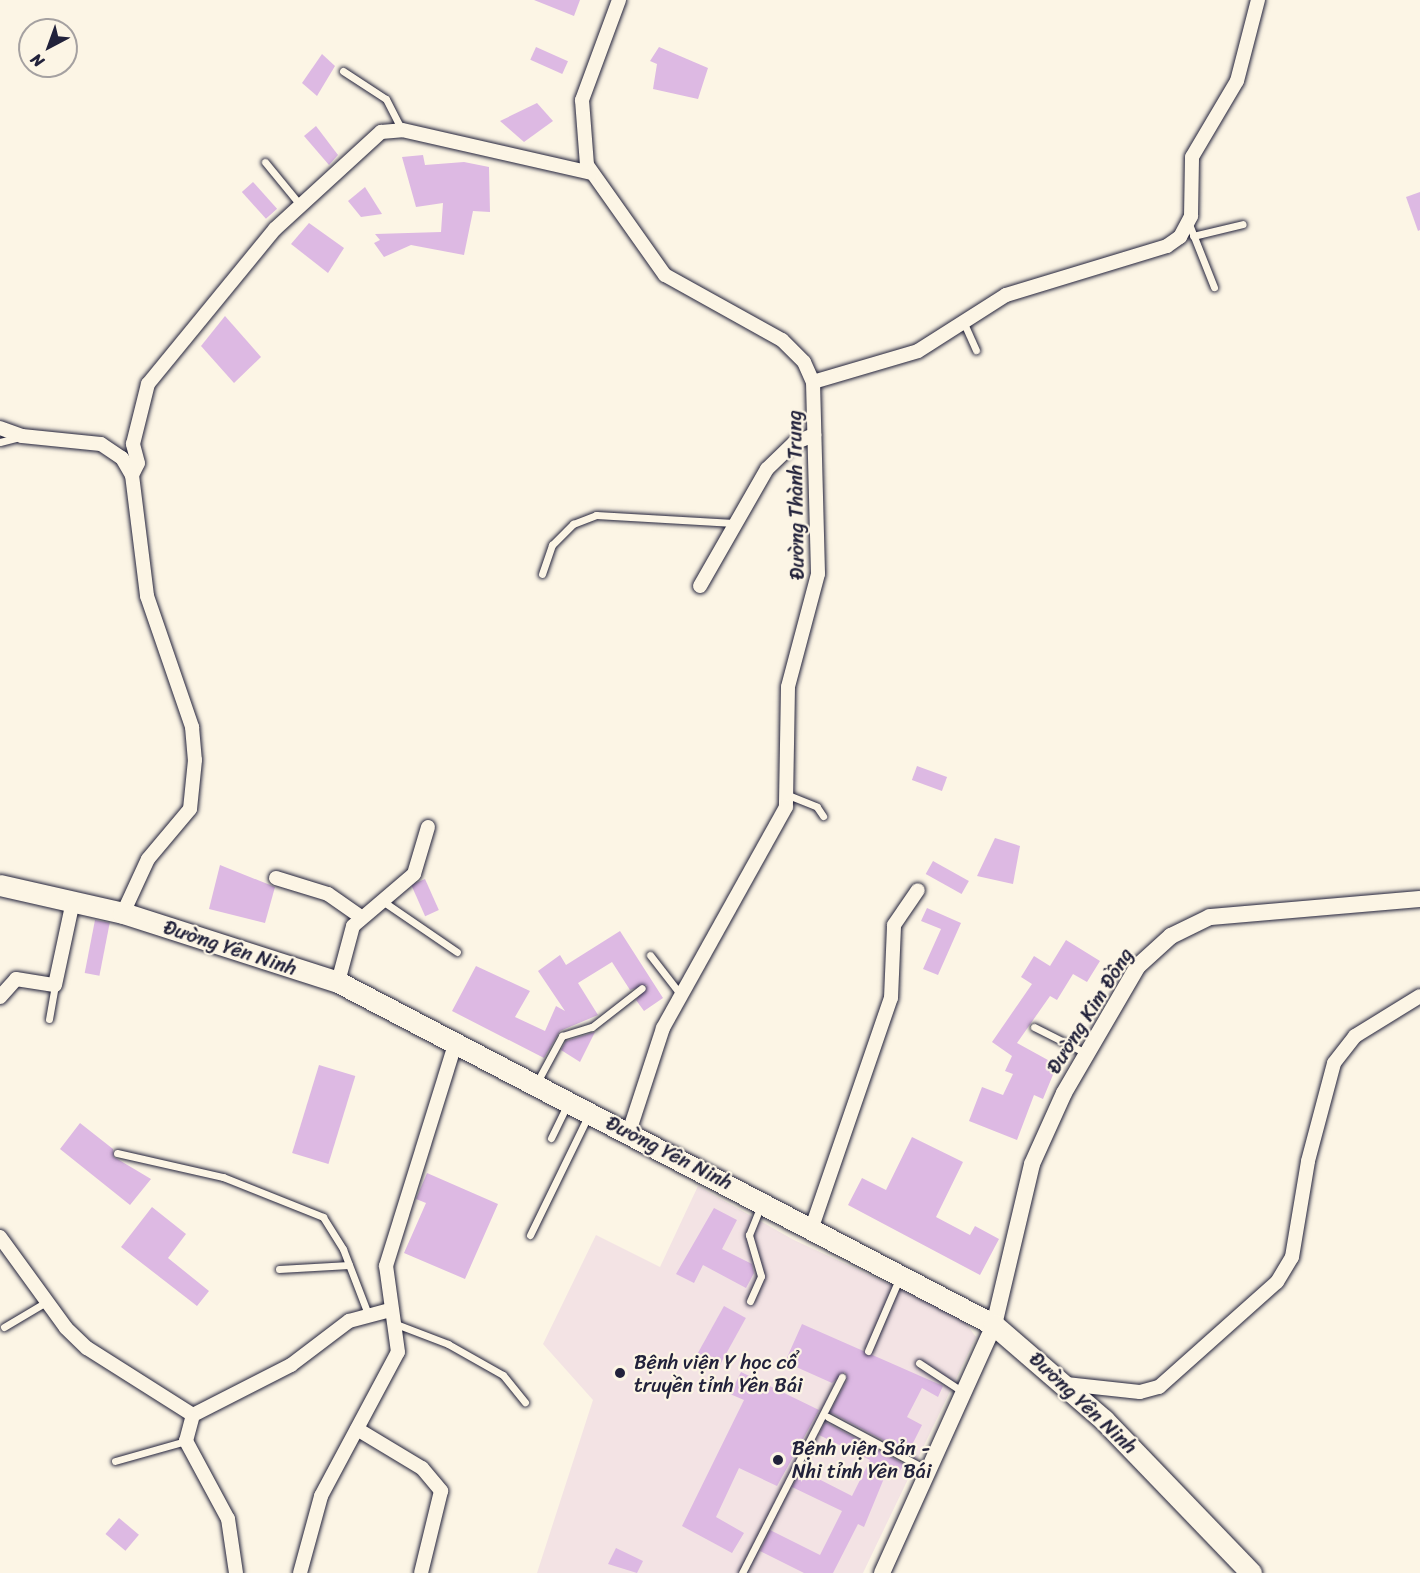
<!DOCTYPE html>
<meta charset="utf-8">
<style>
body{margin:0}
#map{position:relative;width:1420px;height:1573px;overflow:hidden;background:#fcf5e5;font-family:Sriracha,sans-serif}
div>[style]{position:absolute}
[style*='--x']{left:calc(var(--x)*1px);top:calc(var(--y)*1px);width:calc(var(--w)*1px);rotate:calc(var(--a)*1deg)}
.built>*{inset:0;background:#f3e3e4}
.building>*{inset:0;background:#ddb9e3;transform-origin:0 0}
.roads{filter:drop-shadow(0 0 2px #22223b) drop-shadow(0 0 2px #22223b)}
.service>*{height:7px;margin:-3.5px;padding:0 3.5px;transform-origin:3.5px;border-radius:3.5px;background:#fcf5e5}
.minor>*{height:14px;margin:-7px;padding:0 7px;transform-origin:7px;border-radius:7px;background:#fcf5e5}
.tertiary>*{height:16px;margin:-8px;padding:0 8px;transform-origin:8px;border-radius:8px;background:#fcf5e5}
.primary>*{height:21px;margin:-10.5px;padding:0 10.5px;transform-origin:10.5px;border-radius:10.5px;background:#fcf5e5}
.dots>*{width:16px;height:16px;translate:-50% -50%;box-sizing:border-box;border:3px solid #fcf5e5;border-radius:50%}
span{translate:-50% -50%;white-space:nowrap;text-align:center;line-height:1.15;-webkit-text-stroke:4.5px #fcf5e5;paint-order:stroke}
.street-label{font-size:20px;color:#22223b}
.poi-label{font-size:20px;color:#22223b}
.left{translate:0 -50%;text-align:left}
.north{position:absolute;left:18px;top:18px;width:60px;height:60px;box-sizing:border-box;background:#fcf5e5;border:2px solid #a5a1a1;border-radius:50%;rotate:221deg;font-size:16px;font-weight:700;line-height:24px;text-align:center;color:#22223b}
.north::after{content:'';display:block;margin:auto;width:21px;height:27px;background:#22223b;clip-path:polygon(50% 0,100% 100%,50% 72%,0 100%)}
</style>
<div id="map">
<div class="built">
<i style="clip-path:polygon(698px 1186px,794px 1240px,962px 1318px,976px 1337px,863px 1573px,537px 1573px,593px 1400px,543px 1344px,596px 1235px,660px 1267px)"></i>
</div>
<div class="building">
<i style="clip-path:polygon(534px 0,580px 0,574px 16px)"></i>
<i style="left:536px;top:47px;width:35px;height:14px;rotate:24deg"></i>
<i style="clip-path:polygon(659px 47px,708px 68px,698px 99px,653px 89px,657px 64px,650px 61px)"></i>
<i style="clip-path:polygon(322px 54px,335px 66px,317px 96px,302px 83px)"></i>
<i style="clip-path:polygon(537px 103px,553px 121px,524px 142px,500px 121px)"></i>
<i style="clip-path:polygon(316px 126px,338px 155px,329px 165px,304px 136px)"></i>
<i style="clip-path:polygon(423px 155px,425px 165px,464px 162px,489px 167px,490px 212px,473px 211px,464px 255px,411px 245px,384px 257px,374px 243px,380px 240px,375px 234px,441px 232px,443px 203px,416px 207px,402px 157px)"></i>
<i style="left:253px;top:182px;width:36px;height:15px;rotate:48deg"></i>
<i style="clip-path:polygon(365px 187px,382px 214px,361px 217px,348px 201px)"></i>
<i style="clip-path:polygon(1420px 192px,1420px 230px,1418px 231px,1406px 197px)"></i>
<i style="clip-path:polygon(309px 223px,344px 248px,328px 273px,291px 244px)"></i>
<i style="clip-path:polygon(225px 316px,261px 357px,234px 383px,201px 346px)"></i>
<i style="left:917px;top:766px;width:32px;height:15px;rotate:20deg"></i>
<i style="clip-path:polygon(995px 838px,1020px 846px,1013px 884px,977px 876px)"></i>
<i style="left:933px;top:861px;width:41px;height:15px;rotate:29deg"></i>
<i style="clip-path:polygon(220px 865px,275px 887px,265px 923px,209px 909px)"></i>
<i style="left:425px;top:879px;width:34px;height:15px;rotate:66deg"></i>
<i style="clip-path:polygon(927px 908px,961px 923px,938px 975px,923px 969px,941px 929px,921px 921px)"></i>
<i style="left:95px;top:920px;width:15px;height:54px;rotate:11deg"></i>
<i style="clip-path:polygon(620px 931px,663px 998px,644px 1011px,636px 1000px,647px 985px,630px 990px,612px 962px,578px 983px,598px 1015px,560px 1031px,544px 1058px,452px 1011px,476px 966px,530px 991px,515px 1017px,545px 1031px,556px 1006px,565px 1011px,538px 971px,560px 955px,566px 965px)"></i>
<i style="clip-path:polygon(1066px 940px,1100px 961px,1087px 982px,1073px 974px,1057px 1000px,1050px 996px,1017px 1043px,1057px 1065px,1043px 1099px,1034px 1095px,1017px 1140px,969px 1121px,982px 1087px,1003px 1095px,1013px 1074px,1005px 1071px,1012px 1056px,992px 1042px,1032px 984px,1021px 977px,1034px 956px,1050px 966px)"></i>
<i style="clip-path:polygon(595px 1032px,580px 1062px,561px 1050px,566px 1041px)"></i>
<i style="left:319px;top:1065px;width:38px;height:92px;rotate:17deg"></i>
<i style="clip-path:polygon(80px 1123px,113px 1149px,114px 1157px,151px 1179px,130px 1205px,60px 1149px)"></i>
<i style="clip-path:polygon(912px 1137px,963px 1162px,936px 1217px,970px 1235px,975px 1226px,999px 1239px,980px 1275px,848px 1205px,862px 1178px,886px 1190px)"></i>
<i style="clip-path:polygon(427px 1173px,498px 1204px,465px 1279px,404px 1253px,426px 1203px,416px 1199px)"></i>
<i style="clip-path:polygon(152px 1207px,186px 1234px,168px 1258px,209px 1291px,197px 1306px,121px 1247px)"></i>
<i style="clip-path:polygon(714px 1208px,737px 1220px,722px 1249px,752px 1264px,754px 1273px,746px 1288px,703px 1265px,694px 1283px,676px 1274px)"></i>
<i style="left:724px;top:1306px;width:25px;height:55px;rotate:29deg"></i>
<i style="clip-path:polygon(802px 1324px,943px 1386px,938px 1397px,922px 1388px,907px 1417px,922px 1425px,908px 1453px,830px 1412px,847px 1380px,845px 1372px,832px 1383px,785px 1362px)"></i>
<i style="clip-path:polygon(741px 1372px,819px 1410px,777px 1486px,739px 1468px,716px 1517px,744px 1533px,732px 1553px,682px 1526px,744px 1400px,730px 1394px)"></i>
<i style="clip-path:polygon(825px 1422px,904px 1464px,897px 1476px,887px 1471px,864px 1527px,858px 1524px,833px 1573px,804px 1573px,760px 1551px,770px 1530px,820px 1555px,842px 1511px,792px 1487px,801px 1470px,852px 1496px,870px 1460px,819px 1435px)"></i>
<i style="left:119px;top:1518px;width:26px;height:21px;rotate:40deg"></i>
<i style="clip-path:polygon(616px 1548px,643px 1561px,637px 1573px,608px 1564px)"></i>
</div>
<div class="roads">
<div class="service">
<i style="--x:343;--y:71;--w:51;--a:33.1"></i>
<i style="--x:386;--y:99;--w:35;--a:63"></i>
<i style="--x:265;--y:162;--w:57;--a:50.7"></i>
<i style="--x:1189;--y:224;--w:68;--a:68.4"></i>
<i style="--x:1193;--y:236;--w:51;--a:-13.5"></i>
<i style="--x:963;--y:321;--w:32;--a:66"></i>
<i style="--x:0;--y:442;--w:21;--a:-14"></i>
<i style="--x:542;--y:574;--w:31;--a:-71"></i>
<i style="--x:552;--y:545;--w:30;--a:-45"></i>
<i style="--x:573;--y:524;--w:25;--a:-21"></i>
<i style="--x:596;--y:515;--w:138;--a:3.3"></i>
<i style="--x:788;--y:795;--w:31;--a:22"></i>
<i style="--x:817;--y:807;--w:11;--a:56"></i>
<i style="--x:381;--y:900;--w:92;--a:34.4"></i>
<i style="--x:650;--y:955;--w:51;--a:52.2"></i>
<i style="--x:49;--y:1019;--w:35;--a:-80"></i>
<i style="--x:1034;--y:1027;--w:58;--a:26.6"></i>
<i style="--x:536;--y:1084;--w:55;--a:-61.6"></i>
<i style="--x:562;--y:1036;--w:31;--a:-17"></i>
<i style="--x:592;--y:1027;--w:63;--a:-38"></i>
<i style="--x:551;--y:1138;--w:37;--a:-64"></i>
<i style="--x:117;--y:1153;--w:109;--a:12.8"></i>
<i style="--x:223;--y:1177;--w:108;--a:21.8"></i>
<i style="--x:323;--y:1217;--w:38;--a:58"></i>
<i style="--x:343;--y:1249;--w:70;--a:69"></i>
<i style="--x:530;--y:1235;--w:132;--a:-64"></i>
<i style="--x:279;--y:1269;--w:70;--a:-3.3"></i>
<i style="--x:750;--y:1301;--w:27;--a:-66"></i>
<i style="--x:761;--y:1276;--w:43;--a:-106.3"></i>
<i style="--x:749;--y:1235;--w:31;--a:-68"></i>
<i style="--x:396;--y:1324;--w:56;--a:21"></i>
<i style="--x:448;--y:1344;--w:63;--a:29.4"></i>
<i style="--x:503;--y:1375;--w:35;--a:51"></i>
<i style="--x:4;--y:1327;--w:49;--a:-30.8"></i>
<i style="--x:868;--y:1351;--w:78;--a:-66.7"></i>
<i style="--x:919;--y:1363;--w:53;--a:33.4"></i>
<i style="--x:828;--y:1417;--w:115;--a:28.1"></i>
<i style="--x:115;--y:1461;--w:74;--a:-15.7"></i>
<i style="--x:742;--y:1573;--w:220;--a:-63"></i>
</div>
<div class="minor">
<i style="--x:619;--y:0;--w:107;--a:110.3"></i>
<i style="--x:582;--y:100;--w:65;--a:85.6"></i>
<i style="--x:587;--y:165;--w:135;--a:54.7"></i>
<i style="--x:665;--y:275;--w:134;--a:29.1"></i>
<i style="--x:782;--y:340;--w:31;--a:45"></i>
<i style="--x:804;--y:362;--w:22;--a:66"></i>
<i style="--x:813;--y:382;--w:192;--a:88.5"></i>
<i style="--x:818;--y:574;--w:117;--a:104.9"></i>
<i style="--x:788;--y:687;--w:120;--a:91"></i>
<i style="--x:786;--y:807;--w:253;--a:119.1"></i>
<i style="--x:663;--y:1028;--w:109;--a:108.1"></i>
<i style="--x:813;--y:382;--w:109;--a:-16.4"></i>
<i style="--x:918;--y:351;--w:104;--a:-32.5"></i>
<i style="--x:1006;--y:295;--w:168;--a:-16.9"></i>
<i style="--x:1167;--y:246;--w:16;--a:-35"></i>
<i style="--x:1180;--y:237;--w:24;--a:-62"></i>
<i style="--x:1191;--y:216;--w:59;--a:-89"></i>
<i style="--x:1192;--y:157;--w:88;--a:-59.4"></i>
<i style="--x:1237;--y:81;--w:84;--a:-75.5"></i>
<i style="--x:0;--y:428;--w:23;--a:20"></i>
<i style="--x:22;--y:436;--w:79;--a:5.8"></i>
<i style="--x:101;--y:444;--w:25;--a:34"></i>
<i style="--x:122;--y:458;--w:20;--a:60"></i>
<i style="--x:132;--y:475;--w:122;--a:82.9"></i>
<i style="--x:147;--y:596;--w:139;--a:71"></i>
<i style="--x:192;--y:727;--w:33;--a:85"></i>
<i style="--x:195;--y:760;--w:49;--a:95.8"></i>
<i style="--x:190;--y:809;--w:65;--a:130"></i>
<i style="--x:148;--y:859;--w:60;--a:114.8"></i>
<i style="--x:132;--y:475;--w:13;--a:-63"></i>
<i style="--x:138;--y:463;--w:20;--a:-105"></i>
<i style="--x:133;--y:444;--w:62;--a:-76"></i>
<i style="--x:148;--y:384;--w:200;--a:-50.7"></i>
<i style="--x:275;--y:229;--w:144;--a:-42.5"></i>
<i style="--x:381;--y:132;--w:21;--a:-5"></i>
<i style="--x:402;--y:130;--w:194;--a:12.8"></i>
<i style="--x:700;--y:586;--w:135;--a:-60.2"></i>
<i style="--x:767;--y:469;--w:37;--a:-44"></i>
<i style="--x:794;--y:443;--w:22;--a:-22"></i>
<i style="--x:276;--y:878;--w:54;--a:17.1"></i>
<i style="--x:328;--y:894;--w:38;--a:35"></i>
<i style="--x:338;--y:982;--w:58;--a:-75"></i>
<i style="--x:353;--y:926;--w:80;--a:-40.4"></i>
<i style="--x:414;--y:874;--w:49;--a:-73.4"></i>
<i style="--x:0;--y:997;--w:24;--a:-48"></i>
<i style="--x:16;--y:979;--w:39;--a:9"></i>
<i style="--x:55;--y:985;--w:86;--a:-77.9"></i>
<i style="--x:812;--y:1227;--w:242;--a:-71"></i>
<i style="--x:891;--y:998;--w:73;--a:-87.6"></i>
<i style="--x:894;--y:925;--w:42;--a:-55.6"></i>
<i style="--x:0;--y:1237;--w:112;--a:54"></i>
<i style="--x:66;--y:1328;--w:29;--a:44"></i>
<i style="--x:87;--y:1348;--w:125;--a:32.3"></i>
<i style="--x:1066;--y:1384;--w:74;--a:6.2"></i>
<i style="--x:1140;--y:1392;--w:20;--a:-15"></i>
<i style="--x:1159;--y:1387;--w:158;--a:-41.7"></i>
<i style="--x:1277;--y:1282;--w:29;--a:-59"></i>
<i style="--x:1292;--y:1257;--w:97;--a:-80.5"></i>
<i style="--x:1308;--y:1161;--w:101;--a:-75.1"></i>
<i style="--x:1334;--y:1063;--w:34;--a:-52"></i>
<i style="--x:1355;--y:1036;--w:76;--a:-31.6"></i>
<i style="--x:357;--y:1429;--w:76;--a:31"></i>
<i style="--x:422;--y:1468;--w:30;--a:50"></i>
<i style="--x:441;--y:1491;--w:84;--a:103.7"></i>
<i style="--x:236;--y:1573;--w:55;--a:-98.4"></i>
<i style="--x:228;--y:1519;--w:89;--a:-118.3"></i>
<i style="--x:186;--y:1441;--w:27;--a:-75"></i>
<i style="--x:193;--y:1415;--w:110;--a:-27"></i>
<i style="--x:291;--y:1365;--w:73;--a:-37.2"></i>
<i style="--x:349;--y:1321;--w:42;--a:-15"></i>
<i style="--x:300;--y:1573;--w:80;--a:-74.7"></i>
<i style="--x:321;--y:1496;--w:163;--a:-61.9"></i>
<i style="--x:398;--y:1352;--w:87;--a:-97.9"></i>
<i style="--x:386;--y:1266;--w:232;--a:-72.7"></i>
</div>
<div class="tertiary">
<i style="--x:882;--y:1573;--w:272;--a:-65.7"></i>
<i style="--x:994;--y:1325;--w:165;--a:-76.7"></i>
<i style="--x:1032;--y:1164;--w:78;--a:-65.7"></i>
<i style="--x:1064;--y:1093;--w:147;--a:-59.8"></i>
<i style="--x:1138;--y:966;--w:45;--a:-42.3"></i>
<i style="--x:1171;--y:936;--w:43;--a:-26"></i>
<i style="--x:1210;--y:917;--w:211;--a:-4.9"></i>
</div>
<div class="primary">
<i style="--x:0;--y:885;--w:126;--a:12.8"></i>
<i style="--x:123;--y:913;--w:226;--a:17.8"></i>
<i style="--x:338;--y:982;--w:740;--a:27.6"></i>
<i style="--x:994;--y:1325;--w:145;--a:40.8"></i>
<i style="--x:1104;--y:1420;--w:212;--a:46.1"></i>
</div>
</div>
<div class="dots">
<i style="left:620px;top:1373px;background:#22223b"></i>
<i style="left:778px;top:1460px;background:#22223b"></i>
</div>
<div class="street-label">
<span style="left:796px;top:495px;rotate:-91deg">Đường Thành Trung</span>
<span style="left:230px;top:948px;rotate:18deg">Đường Yên Ninh</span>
<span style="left:1090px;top:1011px;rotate:-58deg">Đường Kim Đồng</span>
<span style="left:669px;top:1153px;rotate:27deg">Đường Yên Ninh</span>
<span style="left:1083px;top:1403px;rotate:43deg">Đường Yên Ninh</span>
</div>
<div class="poi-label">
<span class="left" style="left:634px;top:1374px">Bệnh viện Y học cổ<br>truyền tỉnh Yên Bái</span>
<span class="left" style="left:792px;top:1460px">Bệnh viện Sản -<br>Nhi tỉnh Yên Bái</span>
</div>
<div class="north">N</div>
</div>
